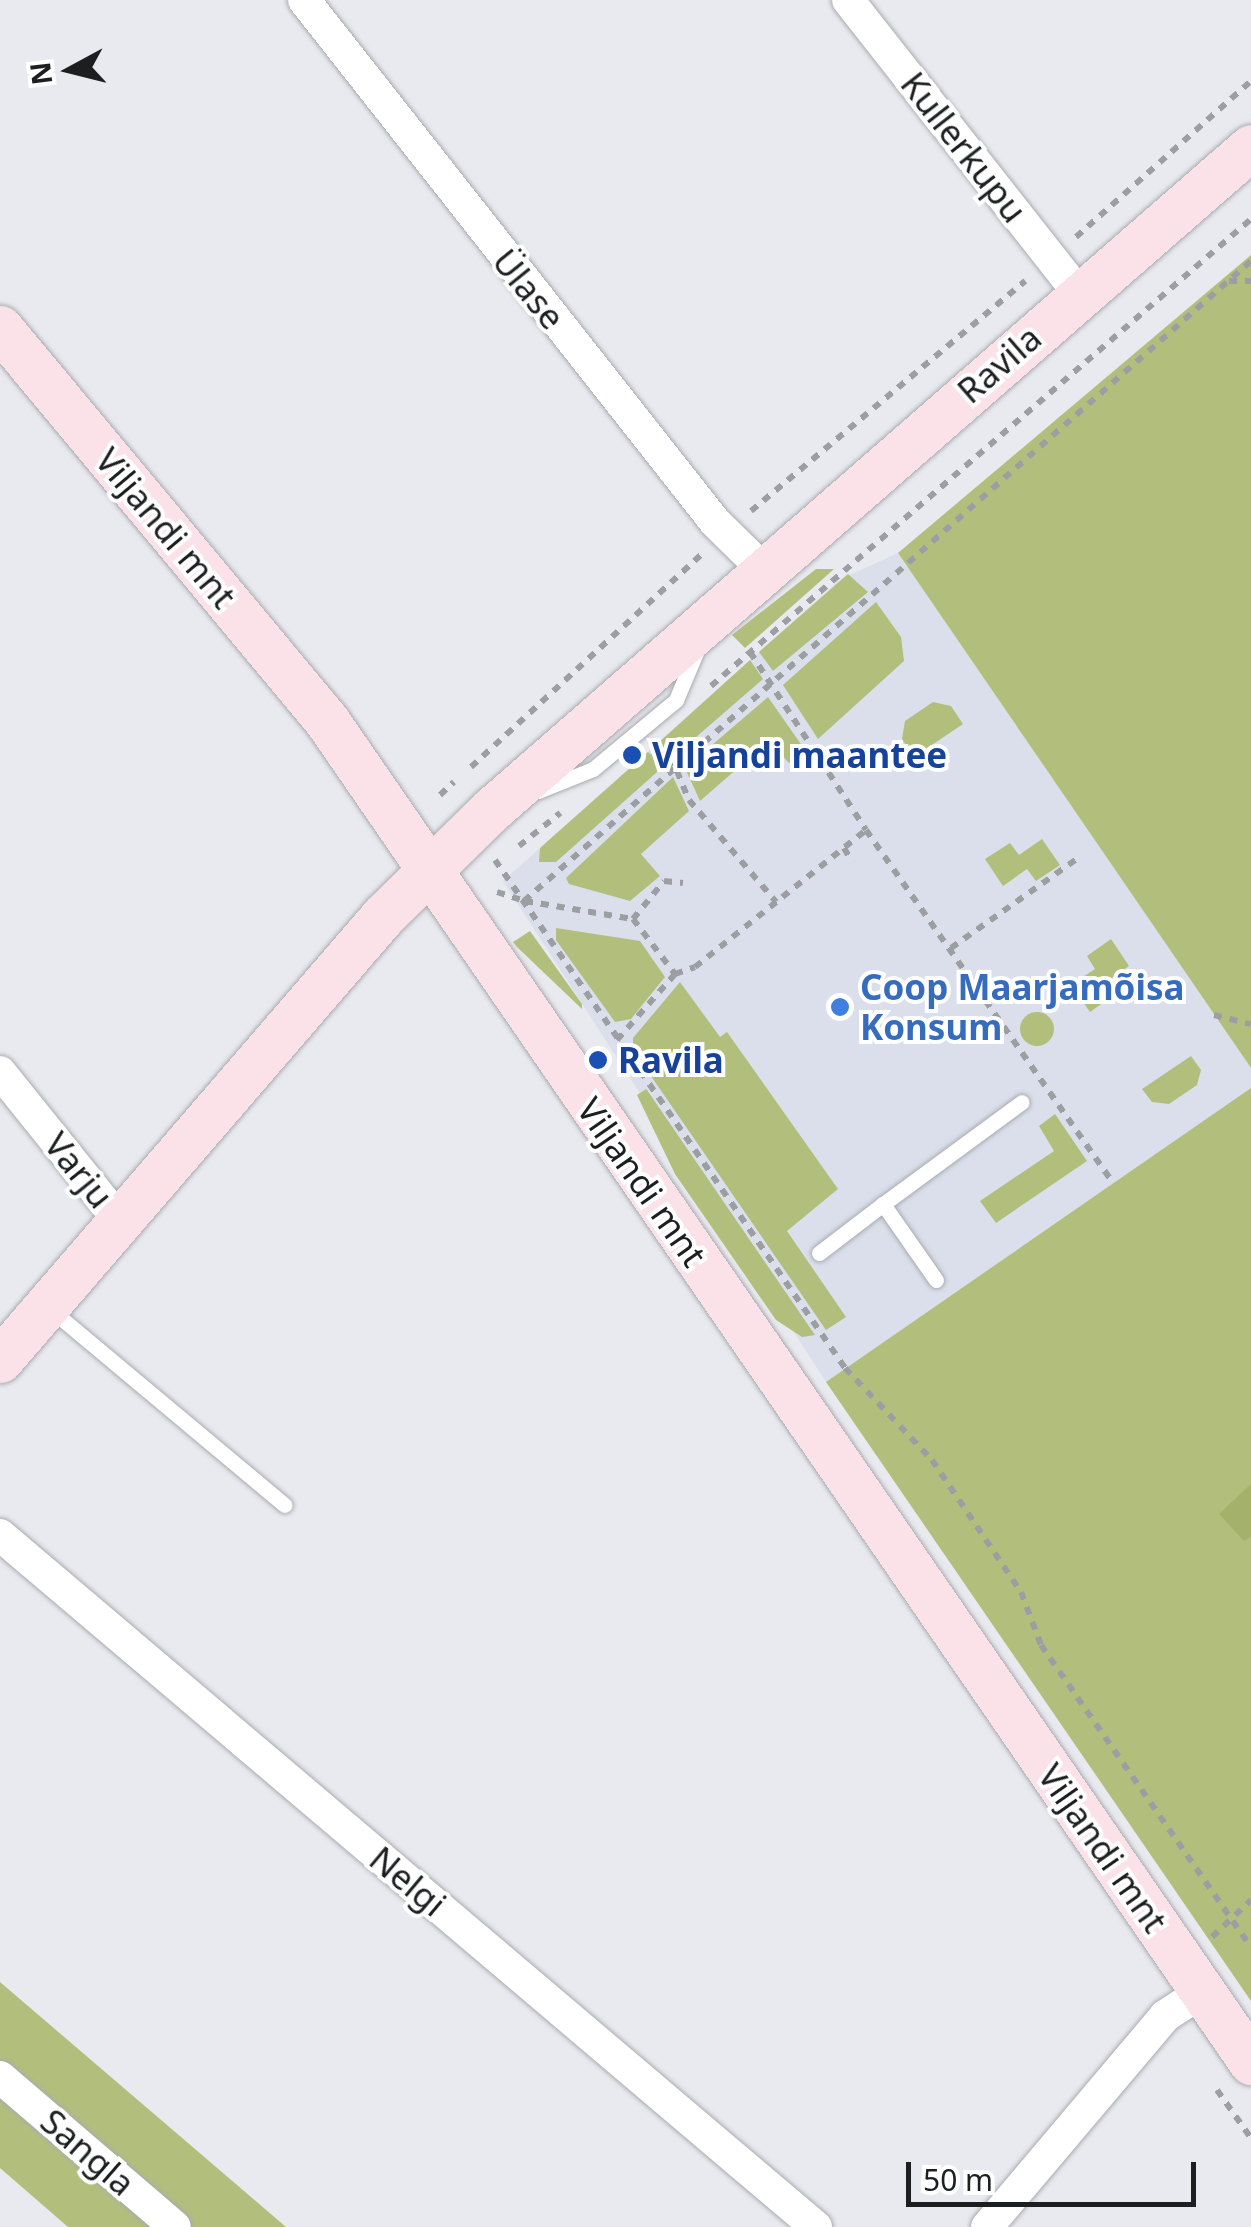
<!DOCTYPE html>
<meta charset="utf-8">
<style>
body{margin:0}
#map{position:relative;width:1251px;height:2227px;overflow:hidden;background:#e8eaef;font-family:"Noto Sans",sans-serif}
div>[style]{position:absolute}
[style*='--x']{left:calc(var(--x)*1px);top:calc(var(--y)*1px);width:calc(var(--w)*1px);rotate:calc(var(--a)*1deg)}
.built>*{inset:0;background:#dadfeb}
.green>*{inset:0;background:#b2bf7c}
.round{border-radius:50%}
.forest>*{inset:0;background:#a4b16b}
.path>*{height:6px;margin-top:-3px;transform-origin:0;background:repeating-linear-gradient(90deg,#9d9ea2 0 8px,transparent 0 16px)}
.roads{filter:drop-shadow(0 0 2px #a9abaf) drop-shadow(0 0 2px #a9abaf)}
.lane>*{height:15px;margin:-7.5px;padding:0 7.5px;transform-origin:7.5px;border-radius:7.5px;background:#fff}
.street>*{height:32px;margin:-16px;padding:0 16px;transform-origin:16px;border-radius:16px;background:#fff}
.secondary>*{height:45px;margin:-22.5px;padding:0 22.5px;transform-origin:22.5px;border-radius:22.5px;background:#fbe2e9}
.dots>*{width:28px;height:28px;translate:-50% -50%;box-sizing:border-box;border:5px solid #fff;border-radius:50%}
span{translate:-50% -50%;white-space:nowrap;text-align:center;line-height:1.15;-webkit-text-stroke:8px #fff;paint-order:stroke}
.street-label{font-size:35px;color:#1d1e20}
.transit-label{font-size:35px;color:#164399;font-weight:700}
.left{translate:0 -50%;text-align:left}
.shop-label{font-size:35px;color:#366cbe;font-weight:700}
.north{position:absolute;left:20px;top:20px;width:100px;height:100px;-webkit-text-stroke:8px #fff;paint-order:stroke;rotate:263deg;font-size:28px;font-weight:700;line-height:40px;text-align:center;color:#1d1e20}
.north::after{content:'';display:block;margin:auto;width:35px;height:45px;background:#1d1e20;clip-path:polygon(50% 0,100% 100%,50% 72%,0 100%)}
.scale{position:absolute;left:906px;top:2162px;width:290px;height:45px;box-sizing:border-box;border:5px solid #1d1e20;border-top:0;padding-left:12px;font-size:30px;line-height:35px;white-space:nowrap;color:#1d1e20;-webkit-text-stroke:8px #fff;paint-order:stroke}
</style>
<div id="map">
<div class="built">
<i style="clip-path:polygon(898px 553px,1251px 1068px,1251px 1088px,826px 1382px,503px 881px,841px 579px)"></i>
</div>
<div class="green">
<i style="clip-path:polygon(1251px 255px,1251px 1068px,898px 553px)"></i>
<i style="clip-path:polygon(816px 569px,834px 569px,745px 648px,732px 635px)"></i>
<i style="clip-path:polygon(848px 574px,868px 592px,773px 671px,759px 652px)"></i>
<i style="clip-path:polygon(876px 602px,901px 637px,904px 661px,818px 739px,783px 685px)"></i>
<i style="clip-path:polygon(750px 660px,763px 679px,672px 758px,656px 745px)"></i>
<i style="clip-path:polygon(768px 697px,805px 750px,789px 763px,769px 741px,700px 801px,685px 768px)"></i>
<i style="clip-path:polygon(933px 702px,951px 706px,963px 724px,914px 757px,902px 739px,905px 721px)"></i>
<i style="clip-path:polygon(648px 752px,665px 765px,556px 862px,539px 862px,540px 848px)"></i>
<i style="clip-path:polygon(673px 777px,689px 811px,641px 854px,660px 876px,630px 901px,569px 884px,566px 878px)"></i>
<i style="clip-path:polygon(1042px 839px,1060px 865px,1036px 881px,1027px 869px,1003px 886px,985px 859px,1010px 843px,1019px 855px)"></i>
<i style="clip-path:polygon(556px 928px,640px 941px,665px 977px,631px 1019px,615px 1022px,556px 940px)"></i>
<i style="clip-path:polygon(530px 931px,582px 1004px,582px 1009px,517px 947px,513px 942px)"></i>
<i style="clip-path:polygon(1111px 939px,1129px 966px,1106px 982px,1114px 995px,1090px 1012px,1071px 985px,1095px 969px,1087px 956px)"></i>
<i style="clip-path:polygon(680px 982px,720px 1037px,727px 1032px,838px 1189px,787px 1231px,846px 1317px,826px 1330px,633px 1050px,633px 1038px)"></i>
<i class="round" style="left:1020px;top:1012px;width:34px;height:34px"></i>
<i style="clip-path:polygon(1191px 1056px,1201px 1070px,1197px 1085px,1169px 1104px,1152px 1102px,1142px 1089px)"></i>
<i style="clip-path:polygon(1251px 1088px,1251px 2001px,826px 1382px)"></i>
<i style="clip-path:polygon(646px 1089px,647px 1090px,815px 1335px,802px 1337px,776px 1320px,675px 1174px,637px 1095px)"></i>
<i style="clip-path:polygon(1055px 1114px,1087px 1161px,996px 1223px,980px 1201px,1054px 1151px,1039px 1126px)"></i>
<i style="clip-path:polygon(0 1982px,286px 2227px,68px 2227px,0 2168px)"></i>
</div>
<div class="forest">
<i style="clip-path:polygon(1251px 1484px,1251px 1537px,1244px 1541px,1219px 1514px)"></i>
</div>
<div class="path">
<i style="--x:1076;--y:237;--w:234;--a:-41.7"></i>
<i style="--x:1229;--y:281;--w:22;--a:0"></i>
<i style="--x:751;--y:511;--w:358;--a:-40"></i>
<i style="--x:750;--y:652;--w:212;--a:56.9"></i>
<i style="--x:711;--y:686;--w:714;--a:-40.85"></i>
<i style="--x:653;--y:752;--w:31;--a:38"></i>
<i style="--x:677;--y:771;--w:31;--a:68"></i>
<i style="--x:689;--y:800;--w:134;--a:49.5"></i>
<i style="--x:471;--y:767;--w:313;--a:-42.7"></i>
<i style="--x:440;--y:795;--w:19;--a:-43"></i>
<i style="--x:519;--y:846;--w:53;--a:-38.8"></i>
<i style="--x:844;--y:848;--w:16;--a:60"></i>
<i style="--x:495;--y:860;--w:617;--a:55.43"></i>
<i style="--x:845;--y:1368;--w:127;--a:46.6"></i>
<i style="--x:932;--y:1460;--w:159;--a:56"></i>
<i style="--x:1021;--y:1592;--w:57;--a:69.3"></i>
<i style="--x:1041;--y:1645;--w:368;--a:55.2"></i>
<i style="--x:497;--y:892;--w:28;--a:18"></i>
<i style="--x:524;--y:901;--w:969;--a:-41.36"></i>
<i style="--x:525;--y:901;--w:109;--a:9.5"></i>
<i style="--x:633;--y:919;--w:69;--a:52.6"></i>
<i style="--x:675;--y:974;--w:88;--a:131.3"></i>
<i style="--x:633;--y:919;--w:49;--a:-50.8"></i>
<i style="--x:664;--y:881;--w:19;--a:6"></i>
<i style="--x:951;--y:948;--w:159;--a:-35.3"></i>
<i style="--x:675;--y:974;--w:21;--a:-19"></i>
<i style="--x:695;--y:967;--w:219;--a:-38.7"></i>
<i style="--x:866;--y:830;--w:429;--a:55"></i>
<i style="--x:1214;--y:1015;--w:38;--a:14"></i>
<i style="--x:1212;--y:1937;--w:54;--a:-43.5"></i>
<i style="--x:1217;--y:2090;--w:59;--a:54.7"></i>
</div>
<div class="roads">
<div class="lane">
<i style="--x:538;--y:791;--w:59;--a:-21.8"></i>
<i style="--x:593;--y:769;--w:108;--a:-39.7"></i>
<i style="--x:676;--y:700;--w:54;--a:-67.2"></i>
<i style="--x:819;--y:1253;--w:81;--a:-37.4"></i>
<i style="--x:936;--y:1280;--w:93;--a:-124.9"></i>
<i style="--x:883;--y:1204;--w:172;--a:-36.3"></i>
<i style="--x:49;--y:1308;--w:307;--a:39.9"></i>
</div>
<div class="street">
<i style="--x:304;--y:0;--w:664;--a:51.78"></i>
<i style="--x:715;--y:522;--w:69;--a:44.4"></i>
<i style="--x:848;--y:0;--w:374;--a:51.8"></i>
<i style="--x:0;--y:1072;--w:191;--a:51.2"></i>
<i style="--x:0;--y:1535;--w:1070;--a:40.3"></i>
<i style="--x:0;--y:2077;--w:230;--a:40.6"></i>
<i style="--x:987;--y:2227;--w:276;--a:-49.8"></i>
<i style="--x:1165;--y:2016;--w:44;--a:-33"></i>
</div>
<div class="secondary">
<i style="--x:0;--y:328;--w:511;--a:50.24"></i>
<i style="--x:327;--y:721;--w:1629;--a:55.43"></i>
<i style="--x:0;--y:1360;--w:586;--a:-49.22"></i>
<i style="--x:383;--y:916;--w:153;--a:-44.5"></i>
<i style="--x:492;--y:809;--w:1007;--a:-41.09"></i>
</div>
</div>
<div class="dots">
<i style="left:632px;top:755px;background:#1a4fb4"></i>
<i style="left:840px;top:1007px;background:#3f7fe0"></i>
<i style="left:598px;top:1060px;background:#1a4fb4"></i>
</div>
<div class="street-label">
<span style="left:964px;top:147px;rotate:52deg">Kullerkupu</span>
<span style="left:529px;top:289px;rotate:51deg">Ülase</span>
<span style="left:999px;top:364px;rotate:-41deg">Ravila</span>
<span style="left:166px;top:528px;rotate:50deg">Viljandi mnt</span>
<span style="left:79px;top:1170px;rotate:51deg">Varju</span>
<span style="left:642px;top:1182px;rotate:55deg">Viljandi mnt</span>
<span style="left:1103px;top:1848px;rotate:55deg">Viljandi mnt</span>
<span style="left:408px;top:1881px;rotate:40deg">Nelgi</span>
<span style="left:88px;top:2152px;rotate:41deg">Sangla</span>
</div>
<div class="transit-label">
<span class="left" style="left:652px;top:755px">Viljandi maantee</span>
<span class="left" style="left:618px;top:1060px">Ravila</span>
</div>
<div class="shop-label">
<span class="left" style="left:860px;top:1007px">Coop Maarjamõisa<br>Konsum</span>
</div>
<div class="north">N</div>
<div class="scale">50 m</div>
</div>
